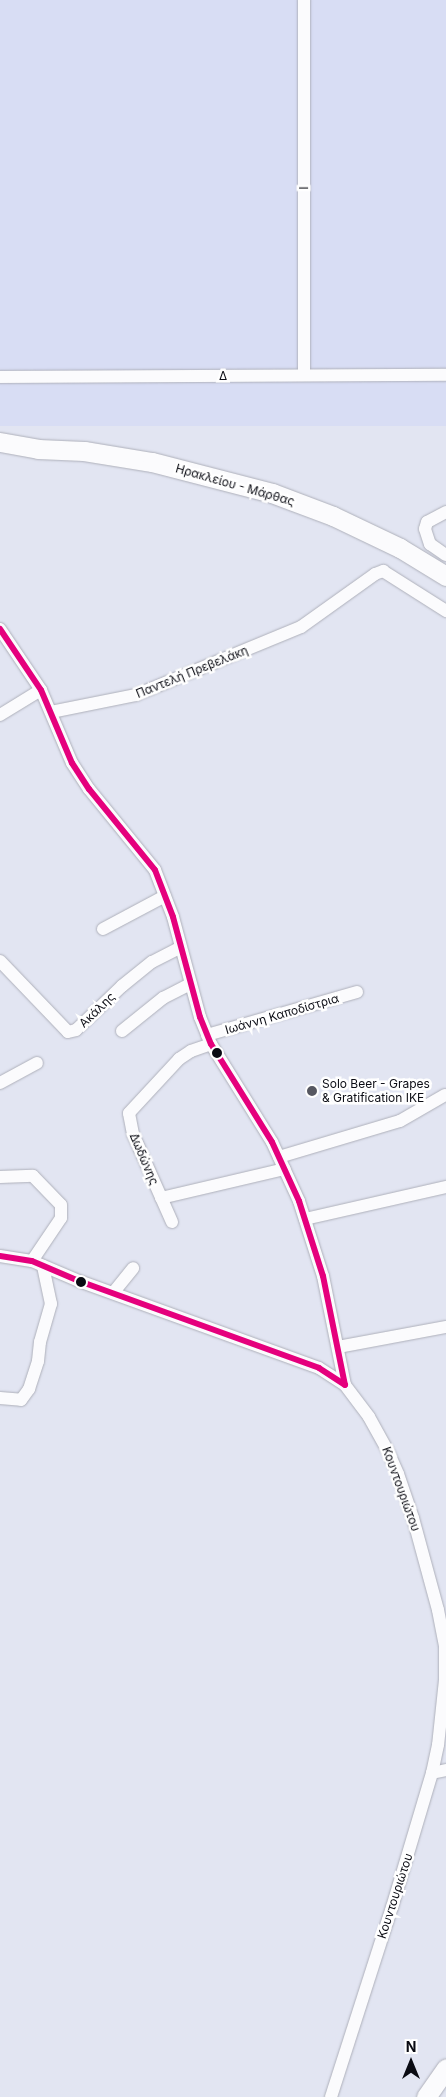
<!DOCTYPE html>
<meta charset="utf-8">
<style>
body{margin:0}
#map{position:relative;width:446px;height:2097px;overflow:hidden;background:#e2e5f2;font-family:Inter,sans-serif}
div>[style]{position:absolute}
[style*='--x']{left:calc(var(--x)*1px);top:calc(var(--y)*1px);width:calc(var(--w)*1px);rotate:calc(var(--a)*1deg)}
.built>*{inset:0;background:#d8ddf4;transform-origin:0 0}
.roads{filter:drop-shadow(0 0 1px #aeb0ba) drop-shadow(0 0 1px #aeb0ba)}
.street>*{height:12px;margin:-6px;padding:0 6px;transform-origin:6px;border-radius:6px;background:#fbfbfd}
.primary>*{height:19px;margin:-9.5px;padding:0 9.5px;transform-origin:9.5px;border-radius:9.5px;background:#fbfbfd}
.bus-1>*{height:6px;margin:-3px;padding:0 3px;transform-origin:3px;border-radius:3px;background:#e5007d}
.dots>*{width:14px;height:14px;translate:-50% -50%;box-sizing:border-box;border:2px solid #fff;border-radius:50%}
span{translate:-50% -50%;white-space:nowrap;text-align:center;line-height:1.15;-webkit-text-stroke:5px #fff;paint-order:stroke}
.street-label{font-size:12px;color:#0a0b13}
.poi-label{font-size:12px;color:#0a0b13}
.left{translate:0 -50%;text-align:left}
.north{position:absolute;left:386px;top:2037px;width:50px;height:50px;-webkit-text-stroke:4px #fff;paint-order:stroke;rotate:0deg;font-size:14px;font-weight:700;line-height:20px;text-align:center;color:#0a0b13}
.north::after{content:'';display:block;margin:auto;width:18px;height:22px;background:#0a0b13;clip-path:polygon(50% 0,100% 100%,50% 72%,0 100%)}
</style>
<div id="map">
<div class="built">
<i style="left:0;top:0;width:446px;height:426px"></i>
</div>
<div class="roads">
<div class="street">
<i style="--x:304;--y:375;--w:375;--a:-90"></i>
<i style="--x:0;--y:377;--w:446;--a:-0.3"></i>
<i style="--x:446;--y:512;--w:21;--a:152"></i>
<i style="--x:427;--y:522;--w:7;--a:106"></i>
<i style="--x:425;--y:529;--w:16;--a:72"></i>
<i style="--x:430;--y:544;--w:19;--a:35"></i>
<i style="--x:0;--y:629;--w:73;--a:56.1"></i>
<i style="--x:41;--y:690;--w:79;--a:67"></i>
<i style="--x:72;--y:763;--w:31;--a:57"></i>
<i style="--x:89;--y:789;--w:104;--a:50.8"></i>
<i style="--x:155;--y:870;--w:50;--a:69"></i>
<i style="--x:173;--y:917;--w:104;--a:74.9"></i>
<i style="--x:200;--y:1017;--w:29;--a:68"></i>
<i style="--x:211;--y:1044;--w:115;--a:58.1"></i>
<i style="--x:272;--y:1142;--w:65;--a:65.4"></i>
<i style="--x:299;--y:1201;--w:79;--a:72.3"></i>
<i style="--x:323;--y:1276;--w:111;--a:78.6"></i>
<i style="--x:345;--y:1385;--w:40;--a:53"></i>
<i style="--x:369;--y:1417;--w:37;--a:61"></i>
<i style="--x:387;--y:1449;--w:27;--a:66"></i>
<i style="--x:398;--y:1474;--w:46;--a:71.2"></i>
<i style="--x:413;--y:1518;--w:95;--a:74.8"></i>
<i style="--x:438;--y:1610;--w:37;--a:79"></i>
<i style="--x:445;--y:1646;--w:34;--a:90"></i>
<i style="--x:445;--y:1680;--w:65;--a:96.1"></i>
<i style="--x:438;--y:1745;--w:29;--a:102"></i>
<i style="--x:432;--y:1773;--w:140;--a:106.6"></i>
<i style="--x:392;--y:1907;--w:200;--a:107.8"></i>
<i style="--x:51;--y:712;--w:87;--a:-11.3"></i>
<i style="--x:136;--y:695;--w:178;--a:-22.4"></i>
<i style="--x:301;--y:627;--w:91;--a:-35.6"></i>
<i style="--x:375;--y:574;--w:9;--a:-21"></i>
<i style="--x:383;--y:571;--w:75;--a:32.4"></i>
<i style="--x:0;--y:715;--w:48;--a:-31.4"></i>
<i style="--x:103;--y:929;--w:70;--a:-28"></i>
<i style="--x:0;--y:961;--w:98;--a:46.2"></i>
<i style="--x:68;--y:1032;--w:8;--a:-14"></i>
<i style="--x:76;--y:1030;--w:64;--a:-43.7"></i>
<i style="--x:122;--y:986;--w:38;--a:-39"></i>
<i style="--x:152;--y:962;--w:31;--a:-27"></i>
<i style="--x:122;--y:1031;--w:53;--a:-38.8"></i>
<i style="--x:163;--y:998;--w:31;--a:-27"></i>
<i style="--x:207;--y:1035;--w:156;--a:-16"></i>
<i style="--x:0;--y:1083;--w:42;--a:-28.4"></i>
<i style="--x:279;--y:1157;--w:126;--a:-16.6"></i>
<i style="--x:400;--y:1121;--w:52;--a:-30"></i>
<i style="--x:0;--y:1177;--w:33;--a:-2"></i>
<i style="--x:33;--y:1176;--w:40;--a:46"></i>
<i style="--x:61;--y:1205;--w:13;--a:90"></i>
<i style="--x:61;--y:1218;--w:52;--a:124"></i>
<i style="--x:161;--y:1198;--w:127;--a:-13.2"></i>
<i style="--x:305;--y:1219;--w:145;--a:-12.8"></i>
<i style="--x:172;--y:1222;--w:96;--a:-113.9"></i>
<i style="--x:133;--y:1134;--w:21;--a:-101"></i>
<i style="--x:129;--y:1113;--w:74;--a:-47.2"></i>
<i style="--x:179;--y:1059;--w:14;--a:-34"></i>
<i style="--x:191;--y:1051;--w:21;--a:-19"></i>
<i style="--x:0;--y:1256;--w:32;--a:9"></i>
<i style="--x:32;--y:1261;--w:51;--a:23.1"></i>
<i style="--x:79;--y:1281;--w:255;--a:19.9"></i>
<i style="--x:319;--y:1368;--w:31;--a:33"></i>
<i style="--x:113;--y:1293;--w:32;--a:-51"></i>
<i style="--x:338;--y:1347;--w:110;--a:-10.5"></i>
<i style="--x:0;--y:1398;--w:21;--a:5"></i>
<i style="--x:21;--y:1400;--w:14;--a:-54"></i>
<i style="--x:29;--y:1389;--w:29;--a:-72"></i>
<i style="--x:38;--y:1361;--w:19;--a:-84"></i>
<i style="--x:40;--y:1342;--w:40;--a:-74"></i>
<i style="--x:51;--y:1304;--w:39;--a:-102"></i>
<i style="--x:432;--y:1773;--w:14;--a:-12"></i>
</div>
<div class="primary">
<i style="--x:0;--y:442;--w:39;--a:10"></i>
<i style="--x:38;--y:449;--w:46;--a:2.5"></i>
<i style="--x:84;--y:451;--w:69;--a:9.2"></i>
<i style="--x:152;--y:462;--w:124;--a:14.5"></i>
<i style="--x:272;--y:493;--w:65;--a:20.7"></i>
<i style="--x:333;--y:516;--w:74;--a:25.5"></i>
<i style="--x:400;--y:548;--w:54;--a:31.3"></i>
<i style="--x:426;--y:2097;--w:35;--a:-55"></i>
</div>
</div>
<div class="bus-1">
<i style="--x:0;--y:629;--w:73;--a:56.1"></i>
<i style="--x:41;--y:690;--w:79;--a:67"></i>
<i style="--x:72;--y:763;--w:31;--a:57"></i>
<i style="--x:89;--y:789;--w:104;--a:50.8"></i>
<i style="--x:155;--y:870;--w:50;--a:69"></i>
<i style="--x:173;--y:917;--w:104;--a:74.9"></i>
<i style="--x:200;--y:1017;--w:29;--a:68"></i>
<i style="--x:211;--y:1044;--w:115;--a:58.1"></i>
<i style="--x:272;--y:1142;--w:65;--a:65.4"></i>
<i style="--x:299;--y:1201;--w:79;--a:72.3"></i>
<i style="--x:323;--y:1276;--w:111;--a:78.6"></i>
<i style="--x:0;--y:1256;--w:32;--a:9"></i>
<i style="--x:32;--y:1261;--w:51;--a:23.1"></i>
<i style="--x:79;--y:1281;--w:255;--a:19.9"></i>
<i style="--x:319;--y:1368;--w:31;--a:33"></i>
</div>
<div class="dots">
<i style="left:217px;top:1053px;background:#0a0b13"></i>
<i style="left:312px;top:1091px;background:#565761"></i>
<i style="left:81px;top:1282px;background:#0a0b13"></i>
</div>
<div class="street-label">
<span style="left:304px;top:188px;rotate:-90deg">Ι</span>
<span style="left:223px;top:376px">Δ</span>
<span style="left:235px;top:485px;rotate:16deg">Ηρακλείου - Μάρθας</span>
<span style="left:192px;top:672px;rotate:-22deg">Παντελή Πρεβελάκη</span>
<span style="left:97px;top:1010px;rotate:-44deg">Ακάλης</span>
<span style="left:282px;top:1014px;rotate:-16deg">Ιωάννη Καποδίστρια</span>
<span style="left:144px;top:1159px;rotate:67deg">Δωδώνης</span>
<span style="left:401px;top:1489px;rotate:70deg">Κουντουριώτου</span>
<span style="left:395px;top:1896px;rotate:-72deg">Κουντουριώτου</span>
</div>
<div class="poi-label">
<span class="left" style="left:322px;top:1091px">Solo Beer - Grapes<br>&amp; Gratification IKE</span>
</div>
<div class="north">N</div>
</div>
